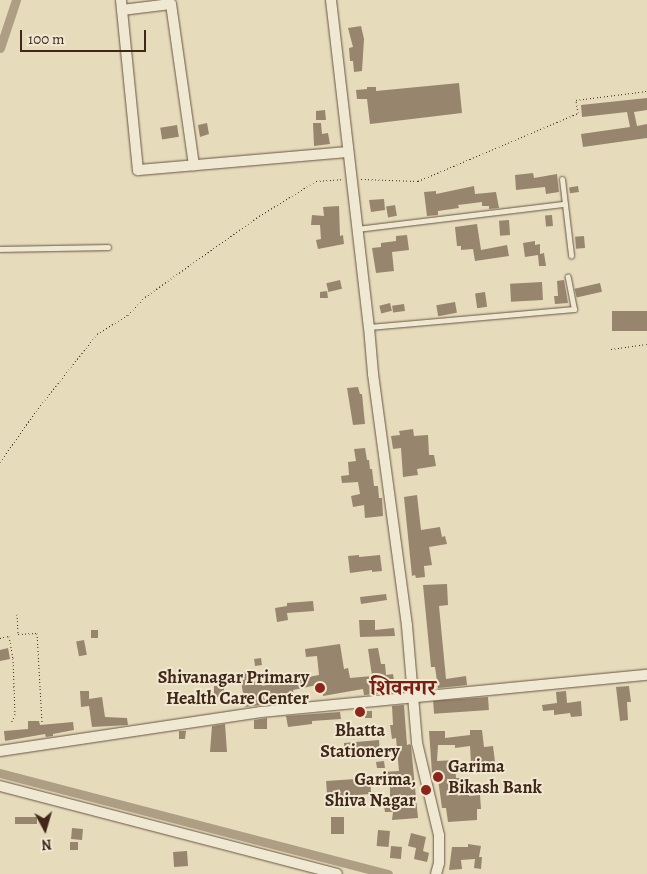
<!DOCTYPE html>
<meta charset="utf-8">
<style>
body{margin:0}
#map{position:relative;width:647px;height:874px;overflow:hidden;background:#e6dcbc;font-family:Alegreya,"Noto Serif Devanagari",serif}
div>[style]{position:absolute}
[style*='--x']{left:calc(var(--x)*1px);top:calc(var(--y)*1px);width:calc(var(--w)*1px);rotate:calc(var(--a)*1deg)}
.canal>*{height:9px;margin:-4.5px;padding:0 4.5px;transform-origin:4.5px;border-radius:4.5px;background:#ae9e84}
.building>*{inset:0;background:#97856d;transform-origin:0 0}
.path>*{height:1px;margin-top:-0.5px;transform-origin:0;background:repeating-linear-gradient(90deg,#412717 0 1px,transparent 0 3.5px)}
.roads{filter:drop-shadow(0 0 1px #6a5440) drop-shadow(0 0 1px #6a5440)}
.service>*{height:5px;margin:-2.5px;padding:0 2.5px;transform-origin:2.5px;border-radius:2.5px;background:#efe8d3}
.minor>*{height:10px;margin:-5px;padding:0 5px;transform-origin:5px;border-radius:5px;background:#efe8d3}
.dots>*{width:14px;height:14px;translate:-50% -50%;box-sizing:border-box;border:2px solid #efe8d3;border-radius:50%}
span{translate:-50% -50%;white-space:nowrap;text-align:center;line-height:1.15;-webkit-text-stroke:4px #efe8d3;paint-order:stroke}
.poi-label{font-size:18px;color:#412717;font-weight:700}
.right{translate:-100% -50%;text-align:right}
.left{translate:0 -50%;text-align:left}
.district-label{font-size:22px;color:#7a1f14;font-weight:700}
.north{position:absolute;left:20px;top:804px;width:50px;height:50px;-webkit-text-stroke:4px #efe8d3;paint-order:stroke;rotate:174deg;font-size:14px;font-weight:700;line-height:20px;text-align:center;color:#412717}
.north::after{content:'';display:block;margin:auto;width:18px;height:22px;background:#412717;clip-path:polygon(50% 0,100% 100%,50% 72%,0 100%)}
.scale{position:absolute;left:20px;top:30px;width:126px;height:22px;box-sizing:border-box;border:2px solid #412717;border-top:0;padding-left:6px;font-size:15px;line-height:18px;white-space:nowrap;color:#412717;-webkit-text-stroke:4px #efe8d3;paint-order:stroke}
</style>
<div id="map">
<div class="canal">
<i style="--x:0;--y:48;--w:51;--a:-71.6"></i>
<i style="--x:0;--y:773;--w:401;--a:14.6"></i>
</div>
<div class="building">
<i style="clip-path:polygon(361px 26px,364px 39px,362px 71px,354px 72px,353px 61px,350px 61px,349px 48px,353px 47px,348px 28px)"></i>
<i style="clip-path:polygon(459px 83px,462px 113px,370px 124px,367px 99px,357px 99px,356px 90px,367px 89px,367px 87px,376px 87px,376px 91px)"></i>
<i style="clip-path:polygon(647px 98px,647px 110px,634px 112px,637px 126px,647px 124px,647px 138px,583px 147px,581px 134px,630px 127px,627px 112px,582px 117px,581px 105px)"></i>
<i style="clip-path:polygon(325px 110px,326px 120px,316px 120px,316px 111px)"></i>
<i style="clip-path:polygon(207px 123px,209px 134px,200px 137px,198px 125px)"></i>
<i style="clip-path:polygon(313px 123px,321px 123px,322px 134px,328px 133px,330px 144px,314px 146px)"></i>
<i style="left:177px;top:125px;width:12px;height:17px;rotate:81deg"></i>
<i style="clip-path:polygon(533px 173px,534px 178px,557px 174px,559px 192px,546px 194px,545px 187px,516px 190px,515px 175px)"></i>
<i style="clip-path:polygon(474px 186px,475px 194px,496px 192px,499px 208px,489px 209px,489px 206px,482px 206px,482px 202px,458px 205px,459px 208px,438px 211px,438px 215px,427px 216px,424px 192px,436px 191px,436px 194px)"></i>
<i style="left:578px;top:186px;width:6px;height:9px;rotate:81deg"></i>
<i style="clip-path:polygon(384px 199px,385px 210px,371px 212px,369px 200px)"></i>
<i style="left:395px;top:205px;width:11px;height:9px;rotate:80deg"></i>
<i style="clip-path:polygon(339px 206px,340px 236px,343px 235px,344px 244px,318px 249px,316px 240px,321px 239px,320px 225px,311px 225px,312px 215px,324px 216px,323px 207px)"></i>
<i style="left:552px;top:215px;width:11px;height:7px;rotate:85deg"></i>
<i style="left:509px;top:220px;width:15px;height:10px;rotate:86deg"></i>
<i style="clip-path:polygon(477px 224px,481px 250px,507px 245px,509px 256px,475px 261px,473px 249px,461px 250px,461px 246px,457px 246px,455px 227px)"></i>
<i style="clip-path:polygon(407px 235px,409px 250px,392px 252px,394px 271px,376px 273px,372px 248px,381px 247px,381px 243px,396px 241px,396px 236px)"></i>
<i style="left:584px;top:236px;width:12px;height:9px;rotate:85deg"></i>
<i style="clip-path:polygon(535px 241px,535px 245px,540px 244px,540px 254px,544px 253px,546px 266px,539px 266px,538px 255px,525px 257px,523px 243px)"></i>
<i style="left:340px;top:280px;width:9px;height:14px;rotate:77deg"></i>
<i style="clip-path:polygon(564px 280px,568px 303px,555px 304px,554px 296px,558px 296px,557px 281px)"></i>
<i style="left:542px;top:282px;width:18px;height:32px;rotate:87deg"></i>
<i style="left:600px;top:283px;width:9px;height:26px;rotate:77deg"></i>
<i style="clip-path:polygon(327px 291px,328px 298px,320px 298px,320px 292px)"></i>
<i style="left:485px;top:292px;width:15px;height:10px;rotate:82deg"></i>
<i style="left:455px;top:302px;width:11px;height:19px;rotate:80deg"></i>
<i style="left:390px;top:303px;width:8px;height:11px;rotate:76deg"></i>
<i style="left:404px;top:304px;width:7px;height:12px;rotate:82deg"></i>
<i style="left:647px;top:311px;width:20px;height:35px;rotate:90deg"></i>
<i style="clip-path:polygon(358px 387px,360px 394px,362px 394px,365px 424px,353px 425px,347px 388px)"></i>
<i style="clip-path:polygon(413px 429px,414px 436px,428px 435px,429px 455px,434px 455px,436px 466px,417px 469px,418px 475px,403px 477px,401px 448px,393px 449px,391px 436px,400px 435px,399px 431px)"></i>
<i style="clip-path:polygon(365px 448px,367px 460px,369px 460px,370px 469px,372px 469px,374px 486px,378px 486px,379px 498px,382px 498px,383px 516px,365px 518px,364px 505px,353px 507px,351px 496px,360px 494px,358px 482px,342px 483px,341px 476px,349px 475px,348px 462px,356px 461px,354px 449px)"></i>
<i style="clip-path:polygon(417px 495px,421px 530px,440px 527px,442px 537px,445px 536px,447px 544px,429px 547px,432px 565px,424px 566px,425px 577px,416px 578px,415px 575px,412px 576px,404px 497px)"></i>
<i style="clip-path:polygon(359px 555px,359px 557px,380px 555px,382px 571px,372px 572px,372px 570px,350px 573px,348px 556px)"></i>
<i style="clip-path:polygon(447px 584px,448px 605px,439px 606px,446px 679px,466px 676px,467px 685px,438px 688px,435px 667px,431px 667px,423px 585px)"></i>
<i style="clip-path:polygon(386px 594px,387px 600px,361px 604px,360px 597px)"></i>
<i style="clip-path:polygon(313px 601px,314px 611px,287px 613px,288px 620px,277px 622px,275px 608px,287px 606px,287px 603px)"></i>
<i style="clip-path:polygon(359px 620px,375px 620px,375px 630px,394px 628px,395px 636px,360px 637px)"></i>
<i style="left:91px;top:630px;width:7px;height:8px"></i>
<i style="left:84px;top:640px;width:15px;height:8px;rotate:79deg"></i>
<i style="clip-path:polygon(340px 644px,344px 669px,348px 668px,350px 678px,372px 676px,368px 649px,378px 648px,381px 664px,385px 664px,386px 675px,393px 674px,396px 692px,364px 695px,363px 689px,323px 696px,322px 684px,293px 690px,294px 698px,268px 701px,268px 704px,245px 707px,241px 680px,233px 681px,232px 674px,248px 672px,249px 683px,275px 676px,291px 674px,292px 680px,319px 675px,317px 656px,306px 657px,305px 649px)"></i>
<i style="clip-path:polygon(8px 648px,10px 659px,0 661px,0 650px)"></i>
<i style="left:261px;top:658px;width:7px;height:7px;rotate:82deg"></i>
<i style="left:214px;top:686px;width:10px;height:11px"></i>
<i style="clip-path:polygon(629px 686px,631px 702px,627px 702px,628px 720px,620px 721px,616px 687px)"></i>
<i style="clip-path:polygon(80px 691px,89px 691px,89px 699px,102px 697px,105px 717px,127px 718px,128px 725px,92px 727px,89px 706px,81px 707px)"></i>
<i style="clip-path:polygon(566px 691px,567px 703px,581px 701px,582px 716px,571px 717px,570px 713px,554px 715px,554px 710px,543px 711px,542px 705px,557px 703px,556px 692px)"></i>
<i style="left:210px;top:693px;width:8px;height:7px;rotate:83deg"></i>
<i style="left:488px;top:697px;width:13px;height:55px;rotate:86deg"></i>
<i style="clip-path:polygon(404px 705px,407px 745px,410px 744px,411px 746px,418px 818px,392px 820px,393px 812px,385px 812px,384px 806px,390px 805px,390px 785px,384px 786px,383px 772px,399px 771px,396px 738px,392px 739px,390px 725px,393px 725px,392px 706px)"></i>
<i style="left:365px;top:711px;width:7px;height:7px"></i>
<i style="clip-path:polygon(340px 712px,341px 719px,312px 721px,312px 724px,288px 727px,286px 716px)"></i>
<i style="clip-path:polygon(267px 718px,267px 729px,254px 729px,254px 720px)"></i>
<i style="clip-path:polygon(28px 721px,39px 721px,40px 725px,73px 722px,74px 730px,53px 734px,53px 736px,46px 737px,45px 734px,5px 741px,4px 731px,28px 729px)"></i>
<i style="clip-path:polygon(225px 724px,227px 752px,210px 752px,212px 726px)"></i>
<i style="clip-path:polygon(470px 730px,482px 730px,484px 747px,493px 746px,495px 762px,471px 763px,470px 746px,455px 748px,455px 745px,438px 745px,437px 761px,455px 760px,456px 778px,469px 778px,469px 796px,480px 795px,481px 809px,477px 809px,477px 820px,448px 822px,446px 808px,442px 808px,437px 772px,432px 773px,429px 731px,445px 731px,445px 738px,470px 735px)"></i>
<i style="clip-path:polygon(179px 731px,186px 731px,185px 739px,179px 739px)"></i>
<i style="clip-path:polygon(379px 740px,380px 756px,344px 757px,344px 743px)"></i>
<i style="clip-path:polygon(384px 761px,385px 768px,377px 768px,376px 762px)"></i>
<i style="left:370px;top:778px;width:16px;height:44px;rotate:86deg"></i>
<i style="left:37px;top:817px;width:7px;height:22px;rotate:90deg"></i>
<i style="left:331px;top:817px;width:13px;height:17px"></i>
<i style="left:72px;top:828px;width:11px;height:11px;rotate:5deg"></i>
<i style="left:378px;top:830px;width:12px;height:16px;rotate:5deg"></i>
<i style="clip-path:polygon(411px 833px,426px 837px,423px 851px,429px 853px,427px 862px,414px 859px,416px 848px,408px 846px)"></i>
<i style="left:70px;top:842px;width:8px;height:8px"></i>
<i style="clip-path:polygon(468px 844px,481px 846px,479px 857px,482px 857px,481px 869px,474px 868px,475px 859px,461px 860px,462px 869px,449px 870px,452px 847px,468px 847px)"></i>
<i style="left:391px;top:846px;width:11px;height:12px;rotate:5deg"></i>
<i style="left:187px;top:851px;width:15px;height:14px;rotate:86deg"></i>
</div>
<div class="path">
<i style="--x:361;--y:179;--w:57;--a:2"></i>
<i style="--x:418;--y:181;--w:174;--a:-23"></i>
<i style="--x:578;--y:113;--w:13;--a:-99"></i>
<i style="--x:576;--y:100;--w:72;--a:-7.2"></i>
<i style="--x:611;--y:349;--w:36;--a:-8"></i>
<i style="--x:0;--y:462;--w:62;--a:-54.8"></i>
<i style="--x:36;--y:411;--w:98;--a:-51.6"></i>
<i style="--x:97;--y:334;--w:36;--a:-32"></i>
<i style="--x:128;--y:315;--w:25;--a:-47"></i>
<i style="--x:145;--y:297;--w:140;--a:-35.4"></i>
<i style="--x:259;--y:216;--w:67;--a:-31.6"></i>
<i style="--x:316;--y:181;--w:26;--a:-4"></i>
<i style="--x:17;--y:614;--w:20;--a:87"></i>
<i style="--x:18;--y:634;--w:19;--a:-3"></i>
<i style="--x:37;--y:633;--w:90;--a:86.8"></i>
<i style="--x:0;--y:638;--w:9;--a:-13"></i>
<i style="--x:9;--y:636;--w:22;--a:80"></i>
<i style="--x:13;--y:658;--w:56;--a:88"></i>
<i style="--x:15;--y:714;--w:10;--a:114"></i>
</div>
<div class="roads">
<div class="service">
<i style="--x:562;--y:179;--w:77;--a:83.2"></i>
<i style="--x:357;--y:229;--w:209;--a:-6.9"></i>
<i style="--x:0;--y:249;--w:108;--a:-1.1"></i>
<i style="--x:369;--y:327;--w:206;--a:-5"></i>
<i style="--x:574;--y:309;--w:33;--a:-101"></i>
</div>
<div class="minor">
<i style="--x:121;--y:0;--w:171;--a:84.3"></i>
<i style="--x:138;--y:170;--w:211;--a:-4.9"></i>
<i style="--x:331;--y:0;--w:329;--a:83.4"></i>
<i style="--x:369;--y:327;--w:47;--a:85.1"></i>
<i style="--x:373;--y:374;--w:254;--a:82.3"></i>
<i style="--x:407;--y:626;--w:117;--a:85.1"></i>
<i style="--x:417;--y:743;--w:95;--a:76.6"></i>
<i style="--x:439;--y:835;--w:28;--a:90"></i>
<i style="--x:439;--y:863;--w:11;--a:105"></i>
<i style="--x:122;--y:10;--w:49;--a:-7"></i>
<i style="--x:171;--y:4;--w:163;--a:81.9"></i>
<i style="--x:0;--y:751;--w:264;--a:-8.5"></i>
<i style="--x:261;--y:712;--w:388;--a:-5.5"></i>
<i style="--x:0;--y:786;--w:348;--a:14.6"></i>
</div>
</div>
<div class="dots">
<i style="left:320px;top:688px;background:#8f2418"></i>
<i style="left:360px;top:712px;background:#8f2418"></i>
<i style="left:438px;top:777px;background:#8f2418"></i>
<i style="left:426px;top:790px;background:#8f2418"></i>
</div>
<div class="poi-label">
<span class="right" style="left:309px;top:688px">Shivanagar Primary<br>Health Care Center</span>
<span style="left:360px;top:741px">Bhatta<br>Stationery</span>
<span class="left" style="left:448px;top:777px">Garima<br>Bikash Bank</span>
<span class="right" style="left:416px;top:790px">Garima,<br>Shiva Nagar</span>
</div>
<div class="district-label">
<span style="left:403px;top:689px">शिवनगर</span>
</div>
<div class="north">N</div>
<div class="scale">100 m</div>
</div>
